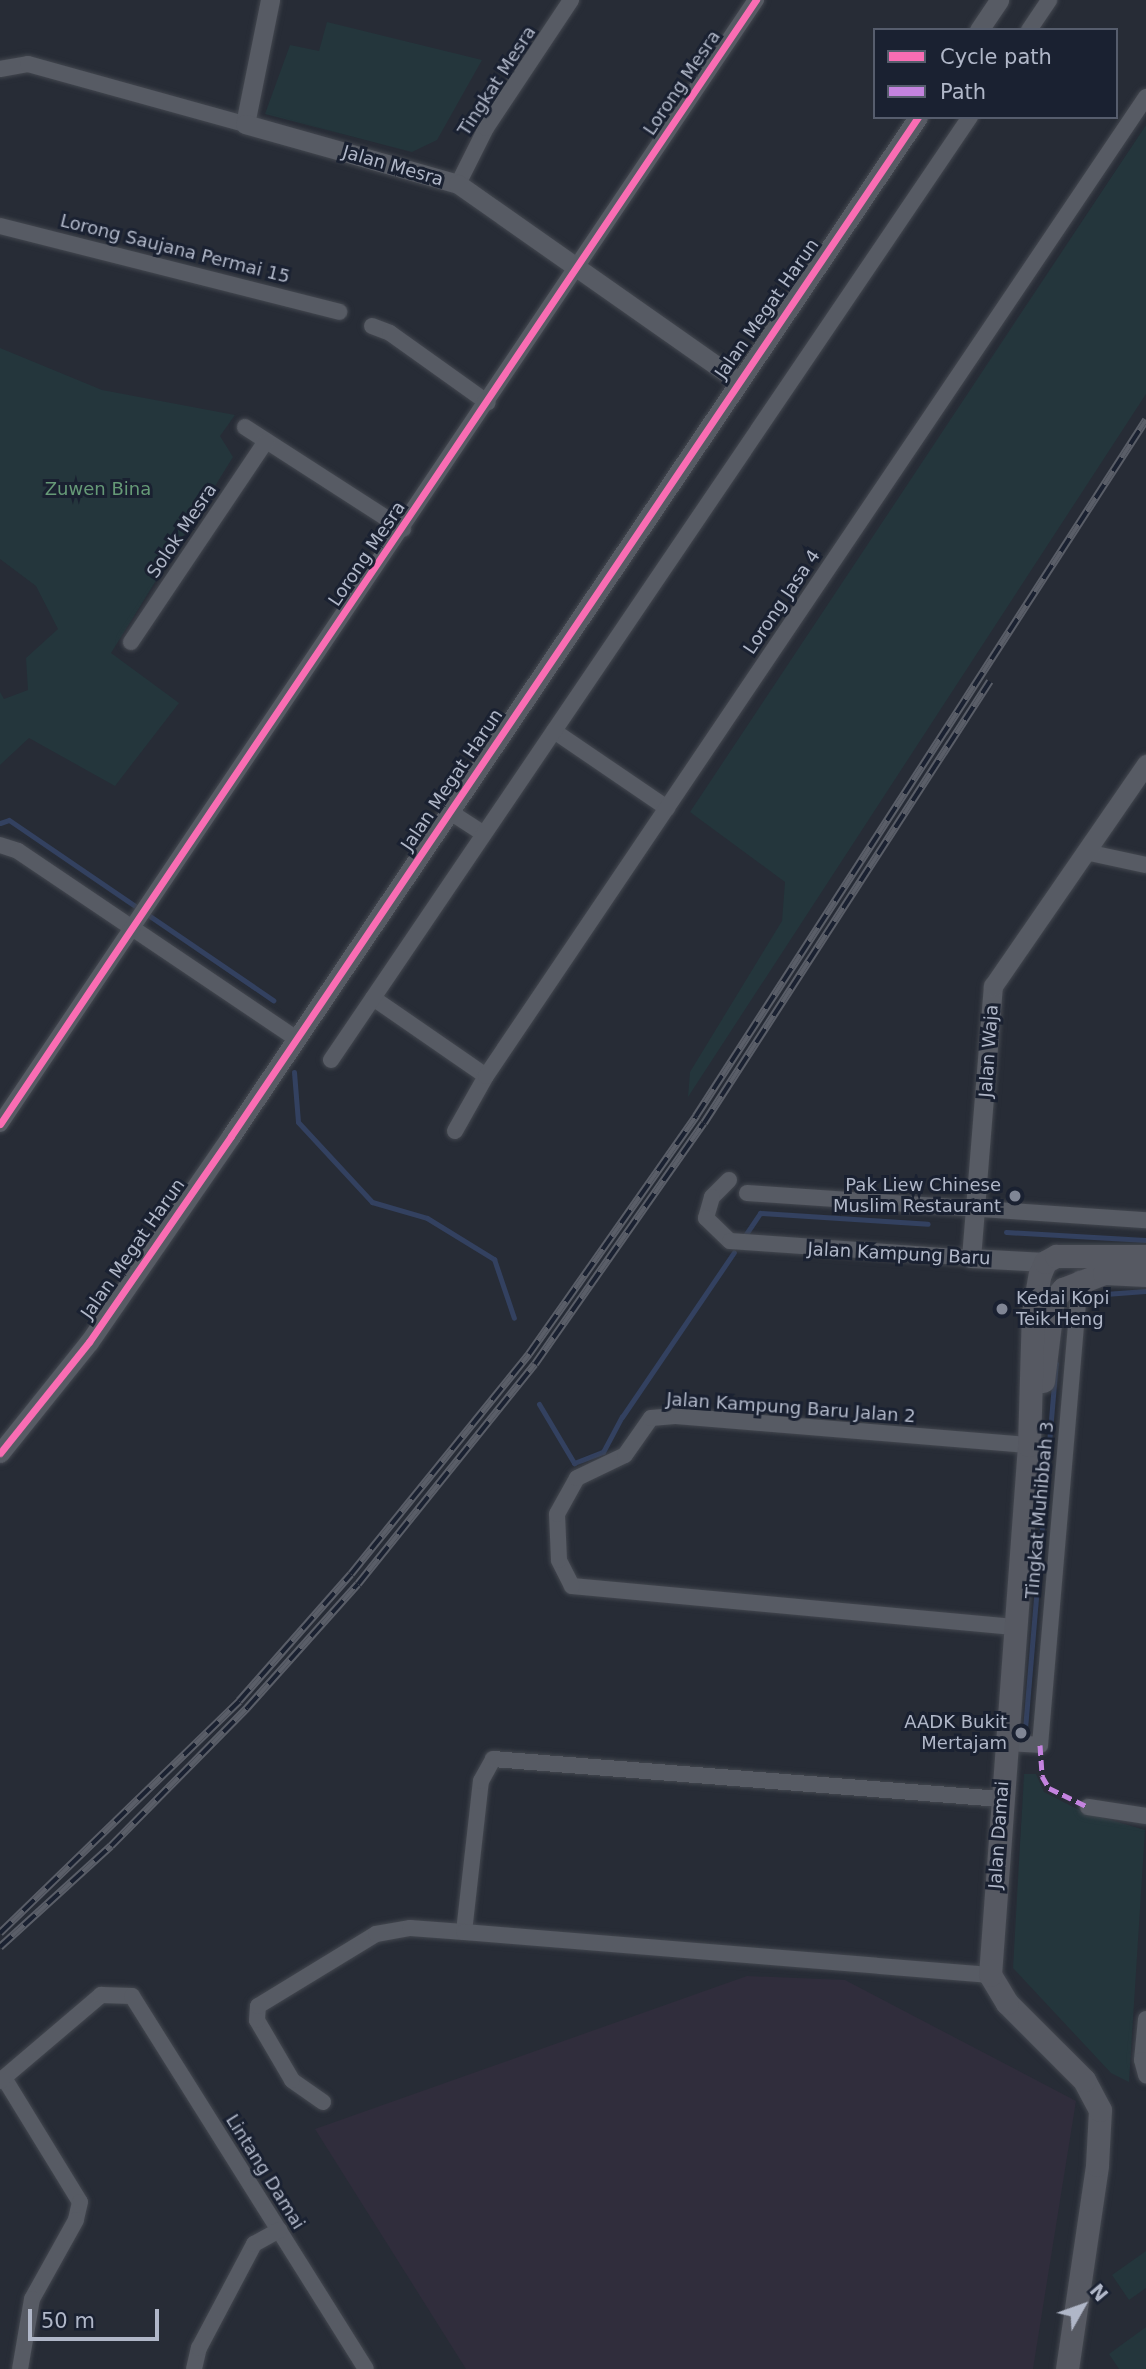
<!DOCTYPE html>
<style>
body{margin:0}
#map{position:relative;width:1146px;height:2369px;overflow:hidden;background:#272c36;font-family:"DejaVu Sans",sans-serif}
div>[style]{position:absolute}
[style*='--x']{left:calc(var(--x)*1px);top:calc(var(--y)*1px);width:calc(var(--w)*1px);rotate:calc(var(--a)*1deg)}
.medical>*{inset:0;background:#302d3c}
.green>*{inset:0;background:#24363c}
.stream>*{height:5px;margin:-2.5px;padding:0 2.5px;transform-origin:2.5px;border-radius:2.5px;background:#334160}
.roads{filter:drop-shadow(0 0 2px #43474f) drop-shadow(0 0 2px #43474f)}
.minor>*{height:16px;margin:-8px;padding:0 8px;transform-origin:8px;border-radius:8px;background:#575b64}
.tertiary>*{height:19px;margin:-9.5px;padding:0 9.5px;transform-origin:9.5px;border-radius:9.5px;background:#575b64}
.secondary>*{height:23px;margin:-11.5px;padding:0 11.5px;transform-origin:11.5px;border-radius:11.5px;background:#565962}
.rail>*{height:8px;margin-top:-4px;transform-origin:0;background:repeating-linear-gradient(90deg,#1a2131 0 16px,#5a5e68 0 32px);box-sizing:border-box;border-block:2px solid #5a5e68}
.quiet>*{height:5px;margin-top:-2.5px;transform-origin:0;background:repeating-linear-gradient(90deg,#c483df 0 10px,transparent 0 15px)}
.cycleway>*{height:7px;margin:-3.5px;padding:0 3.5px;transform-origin:3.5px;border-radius:3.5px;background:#f96db3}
.dots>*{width:19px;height:19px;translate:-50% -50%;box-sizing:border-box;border:4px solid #1a2131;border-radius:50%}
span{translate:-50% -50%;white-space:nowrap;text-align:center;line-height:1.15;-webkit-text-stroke:6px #1a2131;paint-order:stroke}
.street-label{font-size:18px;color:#b0b7c8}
.park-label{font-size:18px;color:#669a77}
.poi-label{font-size:18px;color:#b0b7c8}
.right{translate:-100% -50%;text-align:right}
.left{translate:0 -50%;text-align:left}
.legend{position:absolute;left:873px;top:28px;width:245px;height:91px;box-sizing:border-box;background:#1a2131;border:2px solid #565d6d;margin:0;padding:9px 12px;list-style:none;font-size:21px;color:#b0b7c8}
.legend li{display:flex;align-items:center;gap:14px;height:35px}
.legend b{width:35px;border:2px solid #565d6d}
.north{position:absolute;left:1048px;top:2271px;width:70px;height:70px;-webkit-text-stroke:5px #1a2131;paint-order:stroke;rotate:50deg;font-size:19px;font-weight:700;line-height:28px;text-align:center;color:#b0b7c8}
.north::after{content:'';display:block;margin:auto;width:24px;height:32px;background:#b0b7c8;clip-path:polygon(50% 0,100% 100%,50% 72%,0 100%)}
.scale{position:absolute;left:28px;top:2309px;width:131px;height:32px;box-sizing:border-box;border:4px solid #b0b7c8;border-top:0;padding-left:9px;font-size:21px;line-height:24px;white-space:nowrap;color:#b0b7c8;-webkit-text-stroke:5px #1a2131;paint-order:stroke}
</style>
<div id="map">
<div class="medical">
<i style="clip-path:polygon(747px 1976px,845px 1980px,1076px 2101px,1033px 2369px,466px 2369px,315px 2129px)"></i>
</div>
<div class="green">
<i style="clip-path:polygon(327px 22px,482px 60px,437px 140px,412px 152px,265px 114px,290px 45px,319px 51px)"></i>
<i style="clip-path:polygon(1146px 125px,1146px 394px,688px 1097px,690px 1072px,782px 921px,785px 882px,690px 812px)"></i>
<i style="clip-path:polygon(0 348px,102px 390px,235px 415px,220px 436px,233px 457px,111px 653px,179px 703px,115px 786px,29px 738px,0 765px,0 692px,4px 699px,28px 690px,26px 658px,58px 629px,36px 586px,0 559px)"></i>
<i style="clip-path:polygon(1024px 1774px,1036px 1774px,1044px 1792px,1083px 1812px,1145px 1830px,1129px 2082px,1111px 2073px,1013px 1968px)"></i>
<i style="clip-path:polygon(1146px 2251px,1146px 2288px,1129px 2300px,1112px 2275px)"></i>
<i style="clip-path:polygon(1146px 2327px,1146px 2369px,1119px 2369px,1109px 2354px)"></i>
</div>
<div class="stream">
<i style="--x:0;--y:823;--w:9;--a:-18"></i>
<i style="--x:9;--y:820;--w:320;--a:34.3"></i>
<i style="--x:294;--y:1072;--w:50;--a:85.4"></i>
<i style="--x:298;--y:1122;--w:109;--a:47.2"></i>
<i style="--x:372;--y:1202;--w:57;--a:16.2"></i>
<i style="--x:427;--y:1218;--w:79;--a:31.5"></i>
<i style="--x:494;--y:1259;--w:62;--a:71.3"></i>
<i style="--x:1006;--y:1232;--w:140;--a:3.3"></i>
<i style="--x:744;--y:1237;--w:29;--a:-56"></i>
<i style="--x:760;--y:1213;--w:168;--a:3.7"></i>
<i style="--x:1105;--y:1294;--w:41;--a:-4.2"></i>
<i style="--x:539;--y:1404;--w:69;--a:59.3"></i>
<i style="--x:574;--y:1463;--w:31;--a:-21"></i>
<i style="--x:603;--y:1452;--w:40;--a:-62"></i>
<i style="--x:622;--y:1417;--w:199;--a:-55.8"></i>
<i style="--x:1025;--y:1729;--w:367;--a:-85.2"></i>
</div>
<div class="roads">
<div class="minor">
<i style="--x:1029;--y:30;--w:36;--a:-56"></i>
<i style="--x:0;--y:69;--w:28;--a:-10"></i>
<i style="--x:28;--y:64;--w:225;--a:15.5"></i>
<i style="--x:458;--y:184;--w:63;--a:-63.4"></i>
<i style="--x:486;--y:128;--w:154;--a:-56.4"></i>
<i style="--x:0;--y:226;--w:350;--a:14.2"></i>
<i style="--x:372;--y:326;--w:19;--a:21"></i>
<i style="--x:390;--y:333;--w:120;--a:35.5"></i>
<i style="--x:245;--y:427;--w:188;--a:32.8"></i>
<i style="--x:131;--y:642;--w:242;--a:-56.1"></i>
<i style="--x:554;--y:731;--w:137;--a:34.3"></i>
<i style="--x:450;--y:812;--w:40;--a:32.9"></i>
<i style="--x:0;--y:845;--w:19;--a:18"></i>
<i style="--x:18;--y:851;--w:336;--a:34"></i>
<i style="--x:1086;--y:852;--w:61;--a:12.2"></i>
<i style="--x:373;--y:998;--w:137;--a:34.6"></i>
<i style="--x:331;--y:1060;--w:1139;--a:-55.88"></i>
<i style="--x:0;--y:1124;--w:1355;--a:-56.08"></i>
<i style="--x:455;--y:1131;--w:63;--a:-60.6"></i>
<i style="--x:486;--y:1076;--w:1181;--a:-56.01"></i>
<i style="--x:729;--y:1180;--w:24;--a:135"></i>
<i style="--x:712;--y:1197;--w:22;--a:106"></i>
<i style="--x:706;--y:1218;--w:33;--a:44"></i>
<i style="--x:730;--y:1241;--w:242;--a:4"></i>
<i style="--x:747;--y:1193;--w:400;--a:3.9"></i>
<i style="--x:1014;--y:1627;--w:444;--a:-174.7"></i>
<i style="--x:572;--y:1586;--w:29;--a:-117"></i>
<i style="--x:559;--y:1560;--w:46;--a:-92.5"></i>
<i style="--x:557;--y:1514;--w:41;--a:-60.9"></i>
<i style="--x:577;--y:1478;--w:53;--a:-25.6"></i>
<i style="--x:625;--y:1455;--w:45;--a:-54.9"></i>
<i style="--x:651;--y:1418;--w:24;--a:-5"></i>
<i style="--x:675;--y:1416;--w:355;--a:4.7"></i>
<i style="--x:1005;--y:1743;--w:35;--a:3"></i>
<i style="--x:1040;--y:1745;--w:468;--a:-85.1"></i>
<i style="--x:1088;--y:1807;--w:59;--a:8.8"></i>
<i style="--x:464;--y:1932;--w:152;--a:-83.6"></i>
<i style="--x:481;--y:1781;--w:25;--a:-61"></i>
<i style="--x:493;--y:1759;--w:509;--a:4.51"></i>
<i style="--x:1146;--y:2019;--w:41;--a:95.6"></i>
<i style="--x:1142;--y:2060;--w:16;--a:75"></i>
<i style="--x:4;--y:2078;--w:145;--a:58.5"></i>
<i style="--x:80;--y:2202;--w:18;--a:103"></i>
<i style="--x:76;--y:2220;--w:90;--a:119.1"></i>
<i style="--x:32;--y:2299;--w:71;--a:99.7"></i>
<i style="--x:0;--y:2081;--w:133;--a:-40.4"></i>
<i style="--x:101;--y:1995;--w:31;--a:2"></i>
<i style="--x:132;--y:1996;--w:440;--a:57.9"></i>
<i style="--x:323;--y:2102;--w:38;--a:-145"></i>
<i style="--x:292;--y:2080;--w:69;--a:-120.3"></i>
<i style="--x:257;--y:2020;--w:14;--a:-86"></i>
<i style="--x:258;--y:2006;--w:138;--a:-31.4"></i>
<i style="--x:376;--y:1934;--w:35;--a:-10"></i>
<i style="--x:410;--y:1928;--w:54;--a:4.2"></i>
<i style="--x:464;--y:1932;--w:528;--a:4.67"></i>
<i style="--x:194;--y:2369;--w:22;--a:-77"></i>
<i style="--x:199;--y:2348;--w:118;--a:-62.1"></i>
<i style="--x:254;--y:2244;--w:29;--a:-29"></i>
</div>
<div class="tertiary">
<i style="--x:270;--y:0;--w:126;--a:101.4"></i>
<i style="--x:245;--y:124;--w:221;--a:15.7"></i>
<i style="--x:458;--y:184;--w:341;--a:35.1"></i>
<i style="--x:979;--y:30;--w:36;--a:-56"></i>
<i style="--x:1045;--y:1262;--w:74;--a:-176.9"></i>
<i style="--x:971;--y:1258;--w:273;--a:-85.4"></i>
<i style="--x:993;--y:986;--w:270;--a:-55.4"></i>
<i style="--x:0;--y:1453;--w:142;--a:-51.3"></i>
<i style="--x:89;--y:1342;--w:250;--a:-55.4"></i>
<i style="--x:231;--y:1136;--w:1229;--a:-56.01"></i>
</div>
<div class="secondary">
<i style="--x:1043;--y:1381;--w:82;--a:-83"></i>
<i style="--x:1053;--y:1300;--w:15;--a:-48"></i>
<i style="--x:1063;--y:1289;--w:44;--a:-21.3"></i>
<i style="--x:1104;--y:1273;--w:42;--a:2.7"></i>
<i style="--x:1067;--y:2369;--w:206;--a:-81.6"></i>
<i style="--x:1097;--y:2165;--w:55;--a:-86.9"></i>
<i style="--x:1100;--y:2110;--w:34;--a:-118"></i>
<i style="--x:1084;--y:2080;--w:109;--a:-135"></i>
<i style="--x:1007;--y:2003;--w:33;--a:-121"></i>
<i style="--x:990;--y:1975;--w:531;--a:-85.79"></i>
<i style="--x:1029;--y:1445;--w:133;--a:-88.3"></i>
<i style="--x:1033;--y:1312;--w:39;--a:-80"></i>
<i style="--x:1040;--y:1274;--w:13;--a:-67"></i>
<i style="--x:1045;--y:1262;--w:13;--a:-29"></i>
<i style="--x:1056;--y:1256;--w:90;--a:0"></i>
</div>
</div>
<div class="rail">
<i style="--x:0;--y:1933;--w:333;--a:-44.1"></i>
<i style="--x:239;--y:1701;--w:169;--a:-48.6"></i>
<i style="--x:351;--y:1574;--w:283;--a:-51"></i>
<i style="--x:529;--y:1354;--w:291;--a:-54.9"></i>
<i style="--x:696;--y:1116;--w:829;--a:-57.12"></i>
<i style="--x:0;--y:1947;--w:150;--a:-42.3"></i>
<i style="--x:111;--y:1846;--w:194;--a:-45.4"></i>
<i style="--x:247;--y:1708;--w:166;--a:-48.2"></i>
<i style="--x:358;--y:1584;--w:282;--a:-51.2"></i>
<i style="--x:535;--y:1364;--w:294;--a:-55"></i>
<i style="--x:704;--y:1123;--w:526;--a:-57.09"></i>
</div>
<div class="quiet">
<i style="--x:1040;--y:1745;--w:31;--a:86"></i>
<i style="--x:1042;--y:1776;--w:14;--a:60"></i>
<i style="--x:1049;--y:1788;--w:43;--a:26"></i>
</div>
<div class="cycleway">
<i style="--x:0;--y:1124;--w:1355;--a:-56.08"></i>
<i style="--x:0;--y:1453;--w:142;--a:-51.3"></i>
<i style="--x:89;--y:1342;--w:250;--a:-55.4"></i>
<i style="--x:231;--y:1136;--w:1229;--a:-56.01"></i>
</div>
<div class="dots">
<i style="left:1015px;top:1196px;background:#808695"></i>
<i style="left:1002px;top:1309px;background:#808695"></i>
<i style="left:1021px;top:1733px;background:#808695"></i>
</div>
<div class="street-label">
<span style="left:497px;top:81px;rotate:-57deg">Tingkat Mesra</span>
<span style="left:682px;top:83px;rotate:-56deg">Lorong Mesra</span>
<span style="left:393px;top:166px;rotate:16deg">Jalan Mesra</span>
<span style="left:175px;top:249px;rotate:14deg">Lorong Saujana Permai 15</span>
<span style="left:767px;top:309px;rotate:-55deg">Jalan Megat Harun</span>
<span style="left:182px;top:531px;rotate:-56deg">Solok Mesra</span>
<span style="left:367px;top:554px;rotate:-56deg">Lorong Mesra</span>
<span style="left:782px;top:602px;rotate:-56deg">Lorong Jasa 4</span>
<span style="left:452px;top:780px;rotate:-56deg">Jalan Megat Harun</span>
<span style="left:989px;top:1051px;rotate:-86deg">Jalan Waja</span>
<span style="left:133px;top:1249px;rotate:-55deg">Jalan Megat Harun</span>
<span style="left:899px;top:1254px;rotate:3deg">Jalan Kampung Baru</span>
<span style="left:791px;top:1408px;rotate:4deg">Jalan Kampung Baru Jalan 2</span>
<span style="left:1040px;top:1510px;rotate:-85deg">Tingkat Muhibbah 3</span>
<span style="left:999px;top:1835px;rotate:-86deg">Jalan Damai</span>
<span style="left:265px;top:2172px;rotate:58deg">Lintang Damai</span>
</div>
<div class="park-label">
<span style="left:98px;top:489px">Zuwen Bina</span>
</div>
<div class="poi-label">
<span class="right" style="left:1001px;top:1196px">Pak Liew Chinese<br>Muslim Restaurant</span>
<span class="left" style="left:1016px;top:1309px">Kedai Kopi<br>Teik Heng</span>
<span class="right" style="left:1007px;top:1733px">AADK Bukit<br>Mertajam</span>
</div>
<ul class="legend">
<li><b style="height:9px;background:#f96db3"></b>Cycle path</li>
<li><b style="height:9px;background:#c483df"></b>Path</li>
</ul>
<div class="north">N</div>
<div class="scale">50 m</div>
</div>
